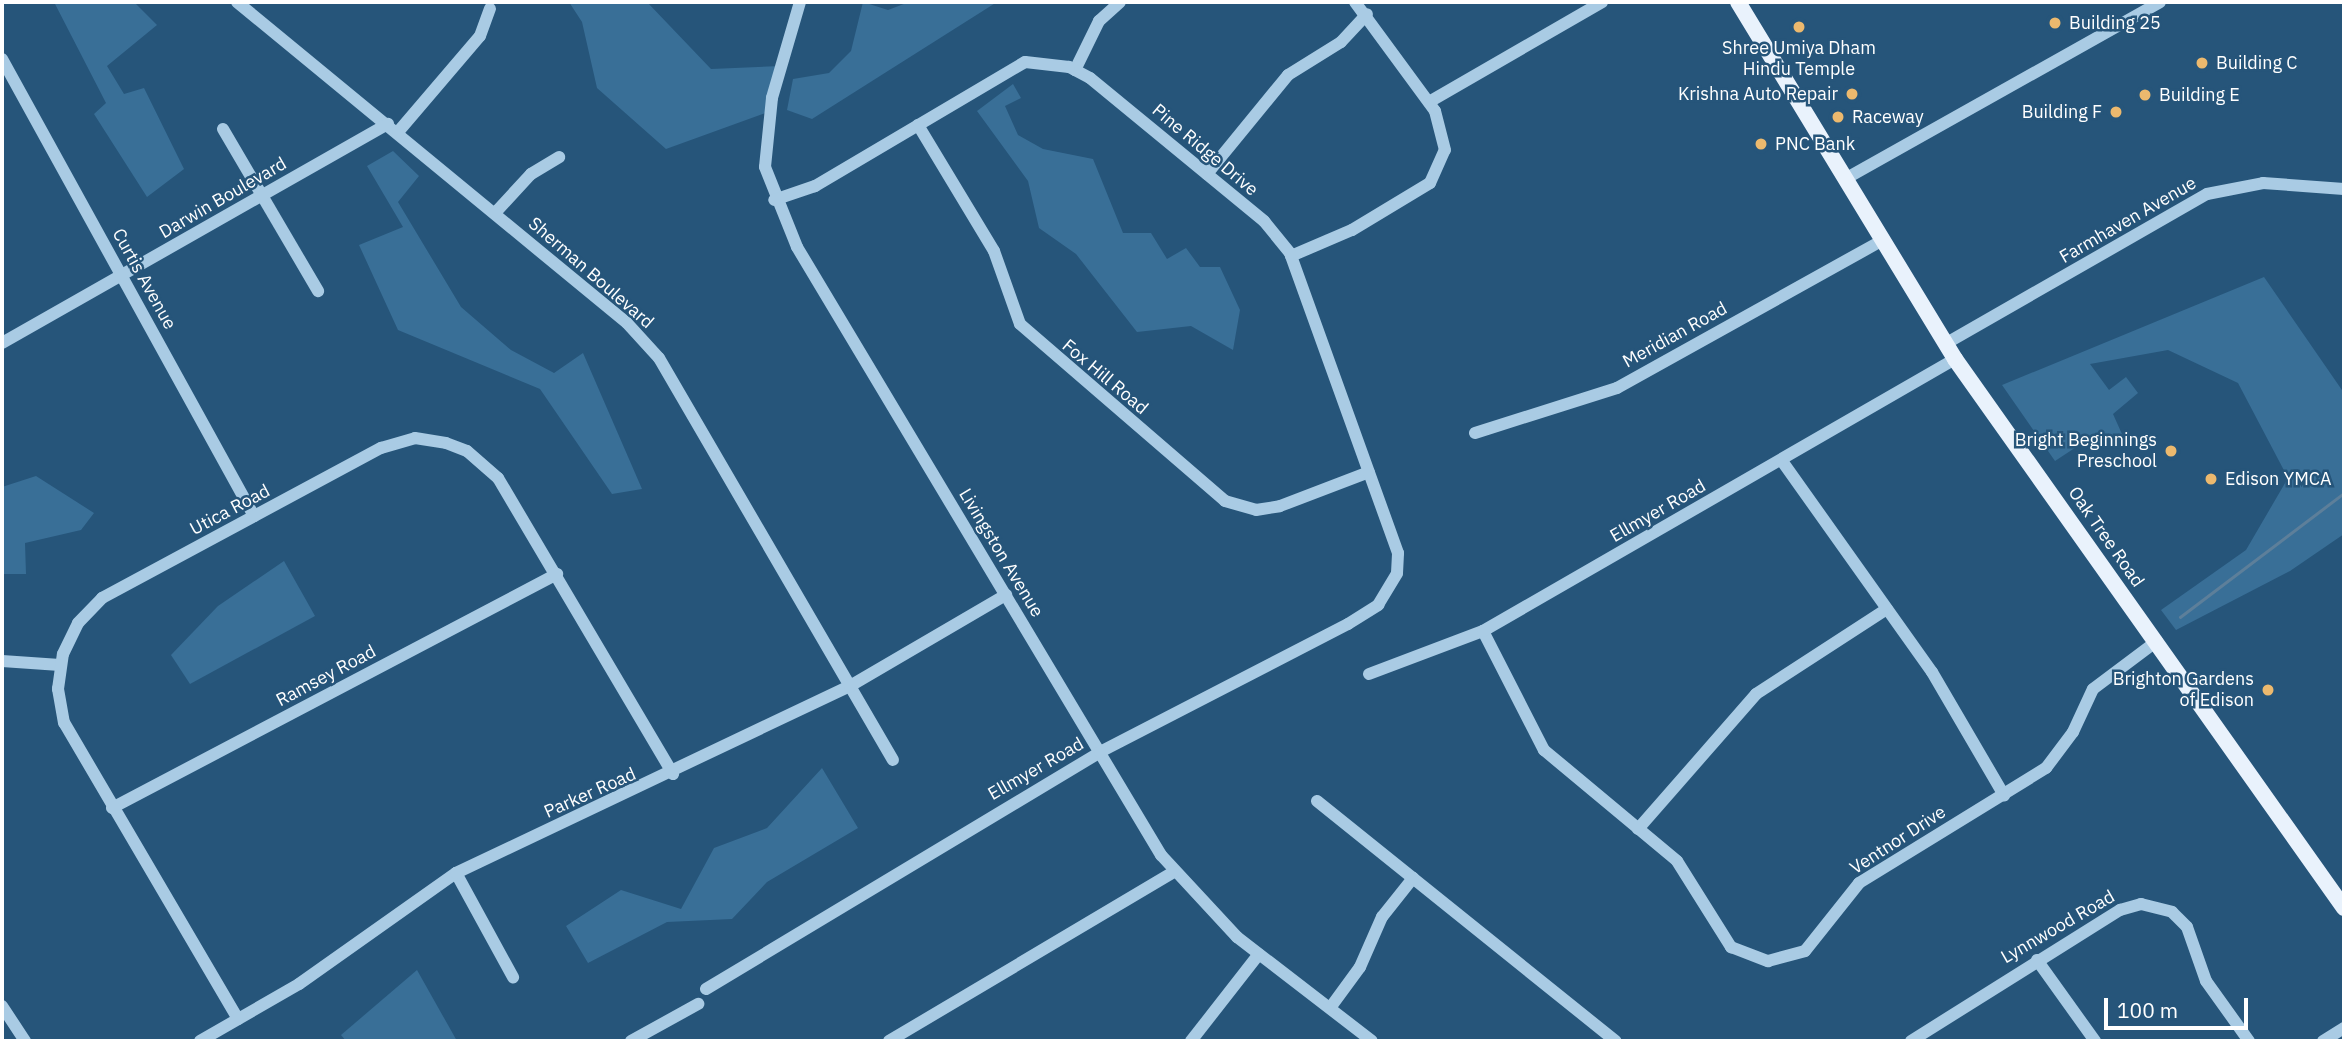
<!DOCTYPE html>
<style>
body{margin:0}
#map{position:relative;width:2346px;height:1043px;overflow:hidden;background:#26557a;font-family:"IBM Plex Sans",sans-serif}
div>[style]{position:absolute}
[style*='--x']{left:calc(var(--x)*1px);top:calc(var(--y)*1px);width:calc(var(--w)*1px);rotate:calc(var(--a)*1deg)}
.green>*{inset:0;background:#396f97}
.stream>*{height:2.5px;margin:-1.25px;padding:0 1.25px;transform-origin:1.25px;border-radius:1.25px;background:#5d7f9a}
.minor>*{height:12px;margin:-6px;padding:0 6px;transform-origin:6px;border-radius:6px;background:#a9cbe4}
.major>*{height:16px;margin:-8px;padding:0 8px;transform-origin:8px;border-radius:8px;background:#e9f2fc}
.dots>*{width:19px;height:19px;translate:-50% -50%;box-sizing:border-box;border:4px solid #26557a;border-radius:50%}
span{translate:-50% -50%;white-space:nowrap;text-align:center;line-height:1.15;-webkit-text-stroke:5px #26557a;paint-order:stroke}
.poi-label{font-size:18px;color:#fff}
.left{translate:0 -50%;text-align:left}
.right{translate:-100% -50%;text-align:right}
.street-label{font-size:18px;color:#fff}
.frame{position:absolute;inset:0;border:4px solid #fff;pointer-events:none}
.scale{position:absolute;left:2104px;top:998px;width:144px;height:32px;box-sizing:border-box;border:4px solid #fff;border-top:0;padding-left:9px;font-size:21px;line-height:24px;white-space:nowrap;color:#fff;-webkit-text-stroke:5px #26557a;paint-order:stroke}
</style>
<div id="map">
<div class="green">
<i style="clip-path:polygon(54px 2px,134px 2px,157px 25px,107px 66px,124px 94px,144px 88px,184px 169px,147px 197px,94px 114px,106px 103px)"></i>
<i style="clip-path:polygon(569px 2px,647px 2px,711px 69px,780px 66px,771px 111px,666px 149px,597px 88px,582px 22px)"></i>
<i style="clip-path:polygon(863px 2px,888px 10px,909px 2px,997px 2px,812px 119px,787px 110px,793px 79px,829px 73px,851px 51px)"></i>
<i style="clip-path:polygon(1013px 84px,1021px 98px,1005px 106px,1018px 135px,1043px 149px,1093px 159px,1123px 233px,1151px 233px,1167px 259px,1186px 248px,1200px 267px,1220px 267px,1240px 310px,1233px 350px,1191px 326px,1137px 332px,1076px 254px,1039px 228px,1028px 181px,977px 111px)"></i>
<i style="clip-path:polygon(393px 151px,419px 176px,398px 202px,461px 307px,511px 350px,554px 373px,583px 353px,642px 489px,612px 494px,540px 389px,398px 330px,359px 245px,403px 227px,367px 166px)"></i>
<i style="clip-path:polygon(2264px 277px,2344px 393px,2344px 534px,2290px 571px,2176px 630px,2161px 610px,2246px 550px,2288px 478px,2238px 383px,2168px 350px,2090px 364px,2109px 390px,2126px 377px,2138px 393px,2113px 414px,2126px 443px,2093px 436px,2055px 461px,2002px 385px)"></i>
<i style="clip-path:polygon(36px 476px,94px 513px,81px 530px,25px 543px,26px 574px,2px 574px,2px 487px)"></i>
<i style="clip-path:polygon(284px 561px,315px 616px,190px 684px,171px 655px,218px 606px)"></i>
<i style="clip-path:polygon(822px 768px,858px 828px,767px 882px,732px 919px,667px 922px,588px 963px,566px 926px,621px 890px,681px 909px,714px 848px,767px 828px)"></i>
<i style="clip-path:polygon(417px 970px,457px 1041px,346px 1041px,341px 1035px)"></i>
</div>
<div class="stream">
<i style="--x:2180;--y:617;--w:206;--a:-37.1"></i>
</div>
<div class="minor">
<i style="--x:237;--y:2;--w:505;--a:39.46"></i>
<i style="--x:627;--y:323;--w:47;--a:47.6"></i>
<i style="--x:659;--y:358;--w:465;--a:59.8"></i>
<i style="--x:800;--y:2;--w:100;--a:106.3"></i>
<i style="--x:772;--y:98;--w:69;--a:95.8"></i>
<i style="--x:765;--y:167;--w:86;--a:68.2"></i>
<i style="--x:797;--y:247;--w:709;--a:59.09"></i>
<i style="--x:1161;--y:855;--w:112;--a:47.2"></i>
<i style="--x:1237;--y:937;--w:170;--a:37.6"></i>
<i style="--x:2;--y:59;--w:522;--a:61.13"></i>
<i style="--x:1075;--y:70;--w:55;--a:-63.9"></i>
<i style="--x:1099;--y:21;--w:28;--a:-42"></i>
<i style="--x:1429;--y:102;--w:200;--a:-30"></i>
<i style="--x:918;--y:125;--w:147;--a:58.9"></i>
<i style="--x:994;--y:251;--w:77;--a:70.4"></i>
<i style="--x:1020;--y:324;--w:271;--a:40.8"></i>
<i style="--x:1225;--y:501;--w:32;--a:16"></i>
<i style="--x:1256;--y:510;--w:24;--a:-9"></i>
<i style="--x:1280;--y:506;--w:95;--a:-20.9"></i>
<i style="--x:223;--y:129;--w:188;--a:59.6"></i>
<i style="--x:398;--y:132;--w:126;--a:-49.5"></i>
<i style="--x:480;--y:36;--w:29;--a:-70"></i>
<i style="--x:1207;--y:174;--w:128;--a:-50.7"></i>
<i style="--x:1288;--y:75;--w:62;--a:-31.9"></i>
<i style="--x:1341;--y:42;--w:38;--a:-47"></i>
<i style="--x:1845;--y:179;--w:361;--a:-29.3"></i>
<i style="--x:495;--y:213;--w:53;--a:-47.3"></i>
<i style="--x:531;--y:174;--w:33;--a:-31"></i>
<i style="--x:1291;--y:256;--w:66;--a:-23.1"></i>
<i style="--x:1352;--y:230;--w:91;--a:-31.1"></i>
<i style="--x:1430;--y:183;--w:36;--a:-66"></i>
<i style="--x:1445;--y:150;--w:40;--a:-104.4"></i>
<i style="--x:1435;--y:111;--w:135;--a:-126.3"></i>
<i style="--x:2;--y:343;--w:444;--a:-29.6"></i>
<i style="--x:1945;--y:344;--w:302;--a:-29.8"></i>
<i style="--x:2207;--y:194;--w:57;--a:-11.1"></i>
<i style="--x:2263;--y:183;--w:81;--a:4.2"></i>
<i style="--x:1475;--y:433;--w:149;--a:-17.6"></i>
<i style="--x:1617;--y:388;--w:302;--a:-29.1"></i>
<i style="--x:1782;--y:461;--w:259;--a:54.6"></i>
<i style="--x:1932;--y:672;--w:143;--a:59.7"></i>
<i style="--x:1483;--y:631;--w:134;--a:62.9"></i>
<i style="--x:1544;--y:750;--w:173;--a:39.8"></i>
<i style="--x:1677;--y:861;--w:102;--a:57.9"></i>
<i style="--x:1731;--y:947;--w:40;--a:21"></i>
<i style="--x:1768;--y:961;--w:38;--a:-15"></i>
<i style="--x:1805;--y:951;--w:87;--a:-51.5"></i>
<i style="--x:1859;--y:883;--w:220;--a:-31.6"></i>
<i style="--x:2046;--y:768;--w:45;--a:-53.1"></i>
<i style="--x:2073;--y:732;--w:47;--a:-65.1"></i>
<i style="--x:2093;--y:689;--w:80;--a:-36.9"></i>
<i style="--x:2;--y:661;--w:58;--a:3.9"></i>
<i style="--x:1369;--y:674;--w:122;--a:-20.7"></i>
<i style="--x:1483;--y:631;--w:545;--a:-29.95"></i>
<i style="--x:1317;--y:801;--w:383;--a:38.8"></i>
<i style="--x:112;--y:808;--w:503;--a:-27.74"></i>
<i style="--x:1638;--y:829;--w:179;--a:-48.8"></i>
<i style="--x:1756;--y:694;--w:156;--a:-33"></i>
<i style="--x:456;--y:873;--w:119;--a:61.3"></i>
<i style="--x:2037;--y:960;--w:100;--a:54.4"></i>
<i style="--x:706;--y:989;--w:460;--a:-31"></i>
<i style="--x:1100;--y:752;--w:279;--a:-27.3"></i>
<i style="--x:1348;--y:624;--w:36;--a:-32"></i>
<i style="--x:1378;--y:605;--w:37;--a:-59"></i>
<i style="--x:1397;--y:573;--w:20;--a:-87"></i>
<i style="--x:1398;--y:553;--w:319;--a:-109.8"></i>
<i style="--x:1290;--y:253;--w:41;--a:-129.1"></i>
<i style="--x:1264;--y:221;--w:225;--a:-140.6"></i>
<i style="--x:1090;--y:78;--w:24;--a:-152"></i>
<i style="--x:1069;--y:67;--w:44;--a:-173.5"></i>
<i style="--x:1025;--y:62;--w:244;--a:149.4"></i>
<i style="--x:815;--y:186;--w:43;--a:161.1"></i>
<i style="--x:2;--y:1006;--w:42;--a:56.7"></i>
<i style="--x:1330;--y:1008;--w:51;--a:-53.8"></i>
<i style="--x:1360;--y:967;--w:55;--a:-66.3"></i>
<i style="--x:1382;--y:917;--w:50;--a:-51.5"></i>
<i style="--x:238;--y:1019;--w:343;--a:-120.4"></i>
<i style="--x:64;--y:723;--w:35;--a:-100"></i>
<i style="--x:58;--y:689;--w:35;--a:-82"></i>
<i style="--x:63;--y:654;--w:34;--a:-64"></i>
<i style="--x:78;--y:623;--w:35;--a:-46"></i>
<i style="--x:102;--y:598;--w:317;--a:-28.3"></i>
<i style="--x:381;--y:448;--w:35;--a:-16"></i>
<i style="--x:415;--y:438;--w:31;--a:9"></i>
<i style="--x:446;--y:443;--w:22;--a:21"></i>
<i style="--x:467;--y:451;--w:41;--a:41.1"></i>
<i style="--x:498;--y:478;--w:344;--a:59.4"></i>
<i style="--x:200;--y:1041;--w:114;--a:-29.9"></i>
<i style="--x:299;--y:984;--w:192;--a:-35.3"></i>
<i style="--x:456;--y:873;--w:436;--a:-25.4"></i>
<i style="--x:850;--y:686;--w:181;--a:-30.3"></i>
<i style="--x:631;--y:1041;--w:77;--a:-28.9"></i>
<i style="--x:889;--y:1041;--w:331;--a:-30.7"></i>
<i style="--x:1191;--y:1041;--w:110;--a:-52"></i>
<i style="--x:1911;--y:1041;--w:247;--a:-32.1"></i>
<i style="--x:2120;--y:910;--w:22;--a:-16"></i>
<i style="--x:2141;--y:904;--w:32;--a:14"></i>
<i style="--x:2172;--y:912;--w:21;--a:45"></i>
<i style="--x:2187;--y:927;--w:57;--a:70.6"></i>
<i style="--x:2206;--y:981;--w:74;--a:54.4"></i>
<i style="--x:2323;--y:1041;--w:25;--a:-32"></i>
</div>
<div class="major">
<i style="--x:1738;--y:2;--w:418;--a:58.7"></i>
<i style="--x:1955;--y:359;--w:673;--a:54.68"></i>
</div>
<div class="dots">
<i style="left:2055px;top:23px;background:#ecb96e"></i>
<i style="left:1799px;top:27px;background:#ecb96e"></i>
<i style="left:2202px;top:63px;background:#ecb96e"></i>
<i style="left:1852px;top:94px;background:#ecb96e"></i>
<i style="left:2145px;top:95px;background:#ecb96e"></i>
<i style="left:2116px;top:112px;background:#ecb96e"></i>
<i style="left:1838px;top:117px;background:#ecb96e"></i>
<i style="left:1761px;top:144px;background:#ecb96e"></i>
<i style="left:2171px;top:451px;background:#ecb96e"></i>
<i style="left:2211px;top:479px;background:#ecb96e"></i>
<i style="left:2268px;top:690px;background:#ecb96e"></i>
</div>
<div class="poi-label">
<span class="left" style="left:2069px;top:23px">Building 25</span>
<span style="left:1799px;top:59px">Shree Umiya Dham<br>Hindu Temple</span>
<span class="left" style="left:2216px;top:63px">Building C</span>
<span class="right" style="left:1838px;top:94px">Krishna Auto Repair</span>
<span class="left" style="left:2159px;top:95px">Building E</span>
<span class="right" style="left:2102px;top:112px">Building F</span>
<span class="left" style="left:1852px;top:117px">Raceway</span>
<span class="left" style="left:1775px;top:144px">PNC Bank</span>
<span class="right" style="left:2157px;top:451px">Bright Beginnings<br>Preschool</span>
<span class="left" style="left:2225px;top:479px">Edison YMCA</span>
<span class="right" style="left:2254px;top:690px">Brighton Gardens<br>of Edison</span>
</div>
<div class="street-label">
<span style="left:1205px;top:150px;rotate:40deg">Pine Ridge Drive</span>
<span style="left:223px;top:198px;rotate:-30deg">Darwin Boulevard</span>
<span style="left:2128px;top:220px;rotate:-30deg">Farmhaven Avenue</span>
<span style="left:591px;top:273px;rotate:41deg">Sherman Boulevard</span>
<span style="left:144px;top:279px;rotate:61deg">Curtis Avenue</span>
<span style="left:1675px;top:335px;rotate:-29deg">Meridian Road</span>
<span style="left:1105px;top:377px;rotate:40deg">Fox Hill Road</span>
<span style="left:230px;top:510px;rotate:-28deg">Utica Road</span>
<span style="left:1658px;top:511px;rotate:-30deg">Ellmyer Road</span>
<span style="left:2106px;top:537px;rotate:55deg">Oak Tree Road</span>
<span style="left:1001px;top:553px;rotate:59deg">Livingston Avenue</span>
<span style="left:326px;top:676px;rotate:-28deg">Ramsey Road</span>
<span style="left:1036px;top:769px;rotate:-30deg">Ellmyer Road</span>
<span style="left:590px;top:793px;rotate:-24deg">Parker Road</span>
<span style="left:1898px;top:840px;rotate:-33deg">Ventnor Drive</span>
<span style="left:2058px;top:927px;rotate:-30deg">Lynnwood Road</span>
</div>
<div class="frame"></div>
<div class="scale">100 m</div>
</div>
